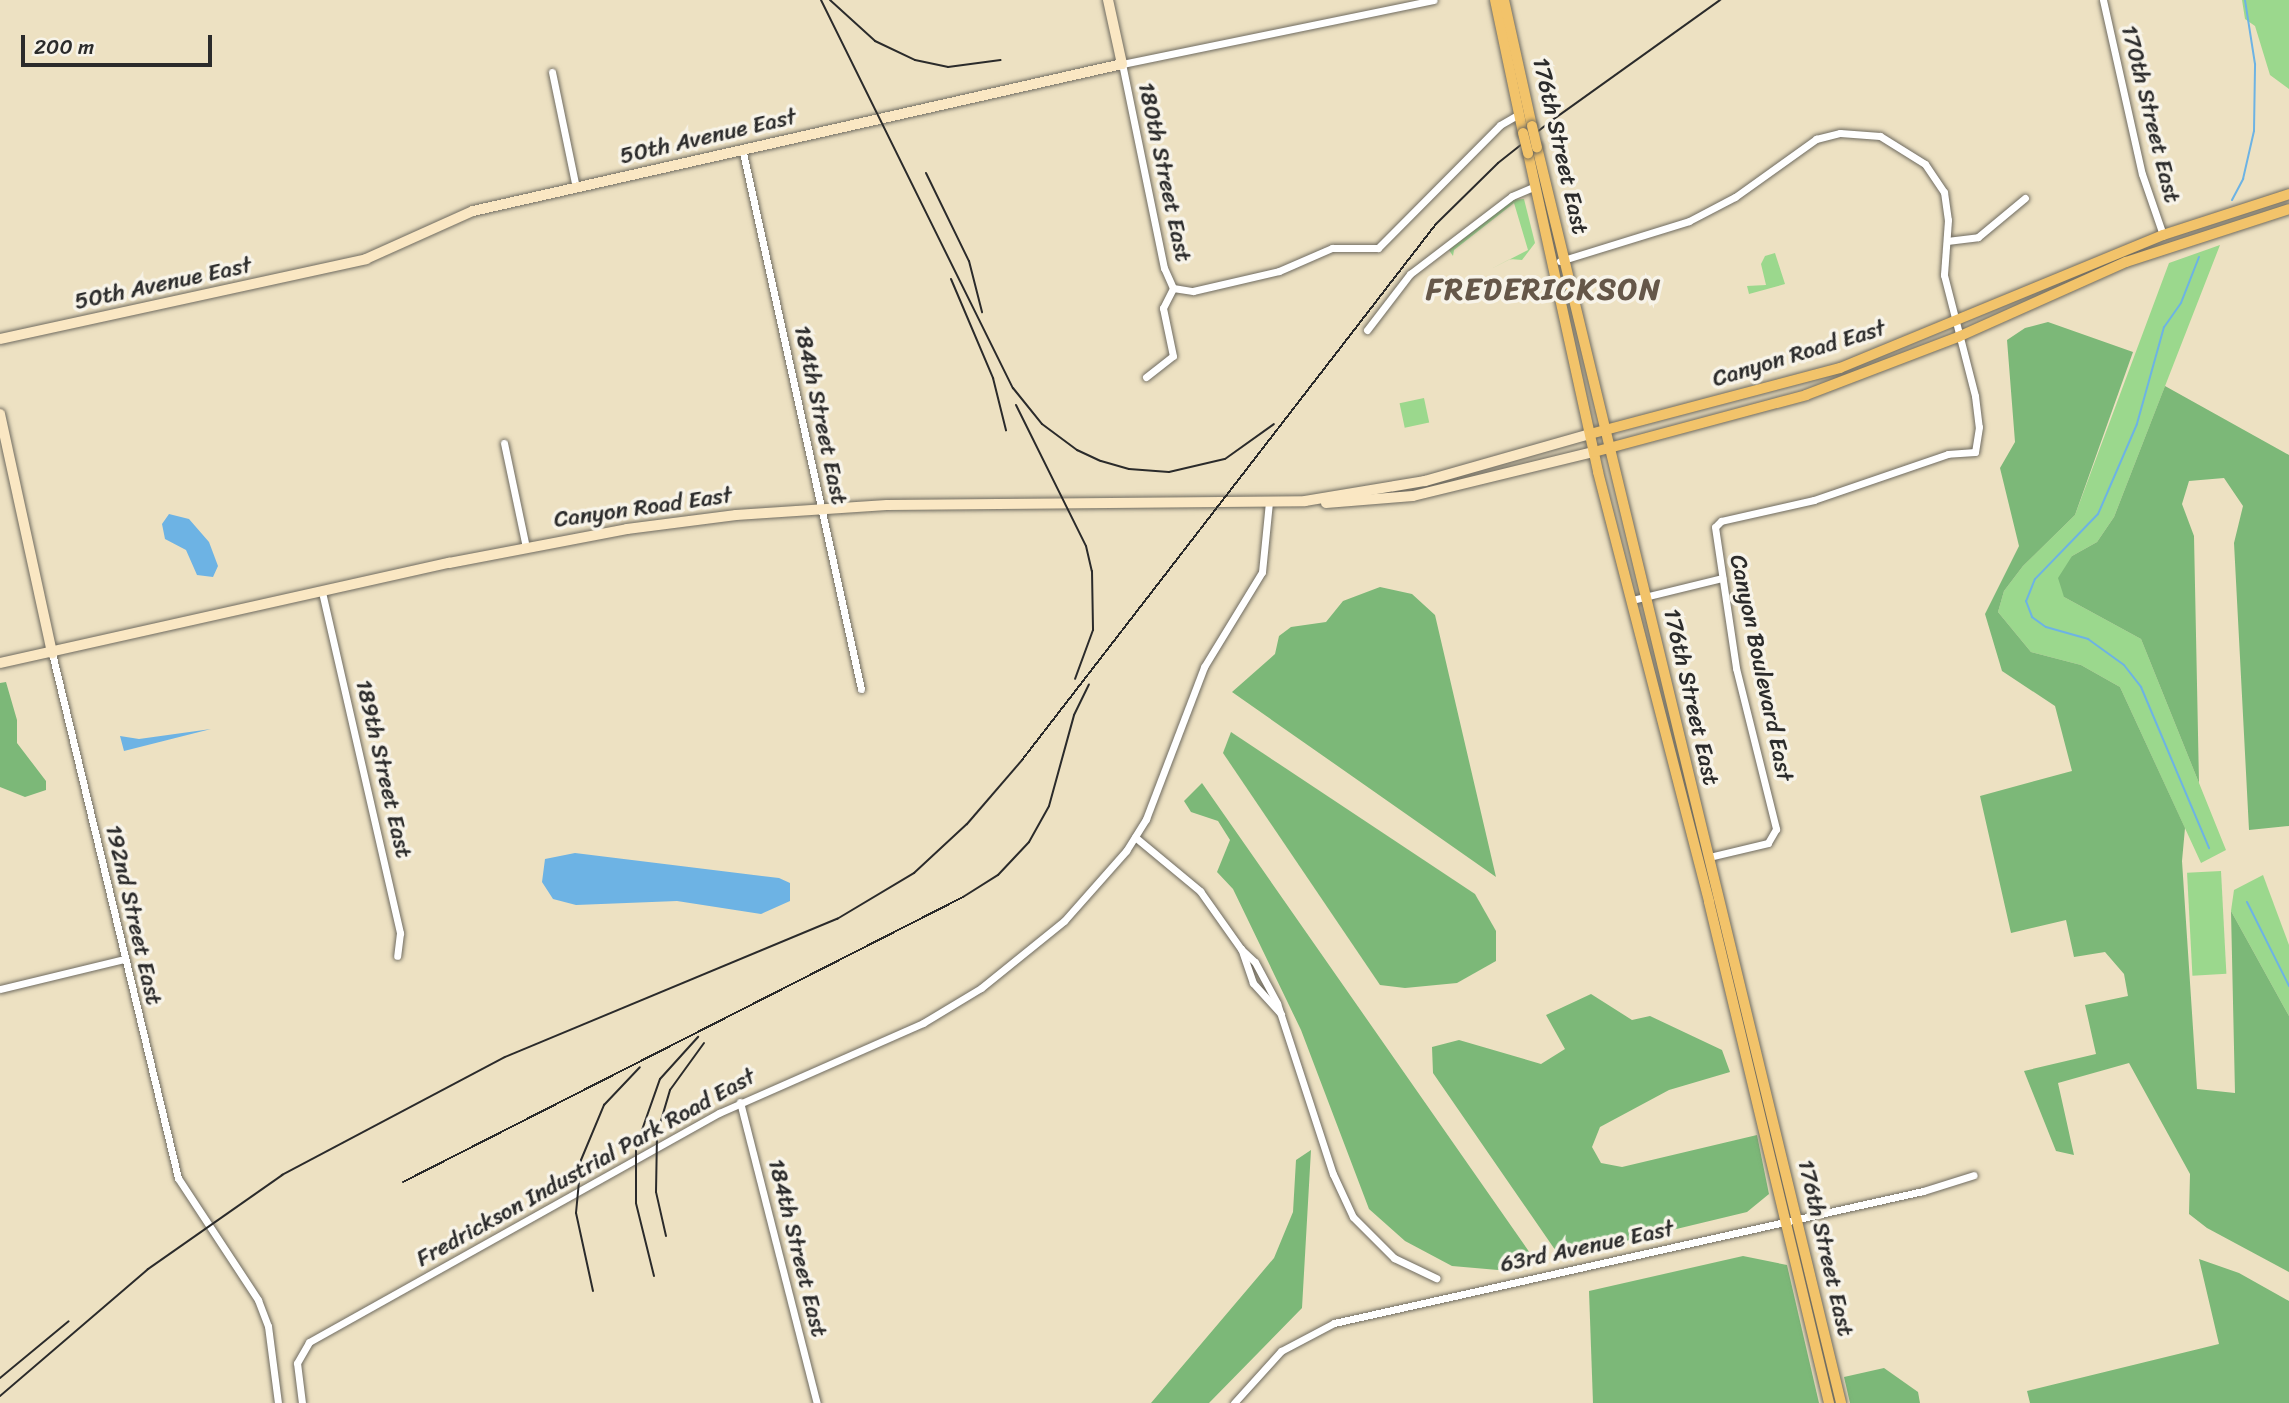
<!DOCTYPE html>
<style>
body{margin:0}
#map{position:relative;width:2289px;height:1403px;overflow:hidden;background:#ede1c2;font-family:Sriracha,sans-serif}
div>[style]{position:absolute}
[style*='--x']{left:calc(var(--x)*1px);top:calc(var(--y)*1px);width:calc(var(--w)*1px);rotate:calc(var(--a)*1deg)}
.green>*{inset:0;background:#9bd88d;transform-origin:0 0}
.forest>*{inset:0;background:#7cb878}
.water>*{inset:0;background:#6db3e4}
.stream>*{height:2px;margin:-1px;padding:0 1px;transform-origin:1px;border-radius:1px;background:#6db3e4}
.roads{filter:drop-shadow(0 0 2px #6f6b60) drop-shadow(0 0 2px #6f6b60)}
.street>*{height:7px;margin:-3.5px;padding:0 3.5px;transform-origin:3.5px;border-radius:3.5px;background:#fff}
.secondary>*{height:10px;margin:-5px;padding:0 5px;transform-origin:5px;border-radius:5px;background:#fae7c3}
.primary>*{height:10px;margin:-5px;padding:0 5px;transform-origin:5px;border-radius:5px;background:#f2c36a}
.rail>*{height:2px;margin:-1px;padding:0 1px;transform-origin:1px;border-radius:1px;background:#2b2b2b}
.bridges{filter:drop-shadow(0 0 2px #6f6b60) drop-shadow(0 0 2px #6f6b60)}
.primary-bridge>*{height:10px;margin:-5px;padding:0 5px;transform-origin:5px;border-radius:5px;background:#f2c36a}
span{translate:-50% -50%;white-space:nowrap;text-align:center;line-height:1.15;-webkit-text-stroke:7px #f7f3e8;paint-order:stroke}
.street-label{font-size:23px;color:#2b2b2b}
.district-label{font-size:30px;color:#655749;font-weight:700;letter-spacing:2px}
.scale{position:absolute;left:21px;top:35px;width:191px;height:32px;box-sizing:border-box;border:4px solid #2b2b2b;border-top:0;padding-left:9px;font-size:21px;line-height:24px;white-space:nowrap;color:#2b2b2b;-webkit-text-stroke:5px #f7f3e8;paint-order:stroke}
</style>
<div id="map">
<div class="green">
<i style="clip-path:polygon(2242px 0,2289px 0,2289px 89px,2270px 75px,2255px 26px,2245px 19px)"></i>
<i style="clip-path:polygon(1524px 199px,1535px 243px,1522px 260px,1510px 259px,1489px 270px,1528px 250px,1514px 203px,1454px 250px,1453px 256px,1449px 250px,1511px 200px)"></i>
<i style="clip-path:polygon(2220px 245px,2114px 517px,2097px 542px,2072px 556px,2064px 597px,2141px 639px,2226px 850px,2201px 863px,2120px 687px,2081px 665px,2031px 652px,1998px 612px,2004px 591px,2023px 566px,2075px 515px,2169px 263px)"></i>
<i style="clip-path:polygon(1775px 253px,1785px 284px,1749px 294px,1747px 286px,1766px 285px,1761px 264px,1765px 256px)"></i>
<i style="left:1424px;top:398px;width:25px;height:25px;rotate:78deg"></i>
<i style="left:2221px;top:871px;width:103px;height:34px;rotate:87deg"></i>
<i style="clip-path:polygon(2263px 875px,2289px 945px,2289px 1016px,2231px 911px,2234px 890px)"></i>
</div>
<div class="forest">
<i style="clip-path:polygon(2048px 322px,2133px 352px,2075px 515px,2023px 566px,2004px 591px,1998px 612px,2031px 652px,2081px 665px,2120px 687px,2185px 828px,2182px 861px,2197px 1089px,2235px 1093px,2231px 911px,2289px 1016px,2289px 1272px,2207px 1228px,2189px 1214px,2190px 1174px,2129px 1063px,2058px 1083px,2074px 1155px,2056px 1151px,2024px 1071px,2096px 1054px,2085px 1005px,2128px 996px,2124px 974px,2105px 952px,2074px 957px,2066px 920px,2011px 933px,1980px 796px,2072px 771px,2055px 706px,2002px 671px,1985px 614px,2019px 546px,2000px 468px,2015px 442px,2007px 340px,2025px 328px)"></i>
<i style="clip-path:polygon(2165px 386px,2289px 455px,2289px 826px,2249px 830px,2234px 543px,2243px 506px,2224px 478px,2189px 481px,2182px 504px,2194px 536px,2199px 783px,2141px 639px,2064px 597px,2058px 578px,2072px 556px,2097px 542px,2114px 517px)"></i>
<i style="clip-path:polygon(1380px 587px,1412px 594px,1435px 615px,1496px 877px,1232px 692px,1275px 654px,1279px 636px,1291px 627px,1326px 622px,1343px 601px)"></i>
<i style="clip-path:polygon(6px 682px,17px 720px,17px 743px,46px 781px,46px 790px,25px 797px,0 787px,0 683px)"></i>
<i style="clip-path:polygon(1231px 732px,1475px 894px,1496px 931px,1496px 961px,1457px 983px,1405px 988px,1380px 985px,1223px 753px)"></i>
<i style="clip-path:polygon(1202px 783px,1530px 1253px,1526px 1264px,1498px 1270px,1452px 1266px,1405px 1241px,1369px 1209px,1301px 1030px,1233px 889px,1217px 872px,1230px 840px,1218px 821px,1191px 812px,1184px 801px)"></i>
<i style="clip-path:polygon(1591px 994px,1632px 1020px,1650px 1016px,1722px 1050px,1730px 1072px,1669px 1090px,1600px 1127px,1592px 1147px,1601px 1163px,1622px 1167px,1757px 1135px,1769px 1194px,1747px 1212px,1560px 1257px,1433px 1073px,1432px 1047px,1459px 1040px,1541px 1064px,1565px 1049px,1546px 1015px)"></i>
<i style="clip-path:polygon(1311px 1150px,1302px 1308px,1209px 1403px,1151px 1403px,1274px 1258px,1293px 1212px,1296px 1160px)"></i>
<i style="clip-path:polygon(1743px 1256px,1787px 1265px,1819px 1403px,1593px 1403px,1589px 1291px)"></i>
<i style="clip-path:polygon(2199px 1259px,2239px 1273px,2289px 1301px,2289px 1403px,2030px 1403px,2027px 1391px,2219px 1344px)"></i>
<i style="clip-path:polygon(1884px 1368px,1918px 1392px,1920px 1403px,1850px 1403px,1844px 1377px)"></i>
</div>
<div class="water">
<i style="clip-path:polygon(169px 514px,189px 519px,209px 542px,218px 566px,213px 577px,197px 575px,186px 550px,165px 539px,162px 524px)"></i>
<i style="clip-path:polygon(211px 729px,124px 751px,120px 736px,139px 739px)"></i>
<i style="clip-path:polygon(575px 853px,779px 878px,790px 883px,790px 901px,761px 914px,677px 901px,576px 905px,553px 899px,542px 882px,545px 859px)"></i>
</div>
<div class="stream">
<i style="--x:2232;--y:200;--w:24;--a:-62"></i>
<i style="--x:2243;--y:179;--w:49;--a:-77.1"></i>
<i style="--x:2254;--y:131;--w:67;--a:-89.1"></i>
<i style="--x:2255;--y:64;--w:65;--a:-98.9"></i>
<i style="--x:2199;--y:257;--w:49;--a:111.4"></i>
<i style="--x:2181;--y:303;--w:29;--a:125"></i>
<i style="--x:2164;--y:327;--w:101;--a:105.6"></i>
<i style="--x:2137;--y:424;--w:98;--a:113.4"></i>
<i style="--x:2098;--y:514;--w:91;--a:134.1"></i>
<i style="--x:2035;--y:579;--w:24;--a:112"></i>
<i style="--x:2026;--y:601;--w:17;--a:69"></i>
<i style="--x:2032;--y:617;--w:17;--a:36"></i>
<i style="--x:2046;--y:627;--w:44;--a:15.9"></i>
<i style="--x:2088;--y:639;--w:44;--a:35.8"></i>
<i style="--x:2124;--y:665;--w:28;--a:52"></i>
<i style="--x:2141;--y:687;--w:175;--a:67.1"></i>
<i style="--x:2247;--y:902;--w:94;--a:63.4"></i>
</div>
<div class="roads">
<div class="street">
<i style="--x:2103;--y:0;--w:178;--a:77.4"></i>
<i style="--x:2142;--y:174;--w:65;--a:71"></i>
<i style="--x:552;--y:72;--w:118;--a:78.3"></i>
<i style="--x:742;--y:148;--w:554;--a:77.59"></i>
<i style="--x:1947;--y:241;--w:31;--a:-7"></i>
<i style="--x:1978;--y:237;--w:61;--a:-39.7"></i>
<i style="--x:1560;--y:261;--w:135;--a:-17.2"></i>
<i style="--x:1689;--y:221;--w:52;--a:-27.6"></i>
<i style="--x:1735;--y:197;--w:100;--a:-35.6"></i>
<i style="--x:1816;--y:139;--w:25;--a:-14"></i>
<i style="--x:1840;--y:133;--w:40;--a:4.3"></i>
<i style="--x:1880;--y:136;--w:53;--a:31.9"></i>
<i style="--x:1925;--y:164;--w:34;--a:56"></i>
<i style="--x:1944;--y:192;--w:28;--a:82"></i>
<i style="--x:1948;--y:220;--w:55;--a:94.2"></i>
<i style="--x:1944;--y:275;--w:125;--a:75.6"></i>
<i style="--x:1975;--y:396;--w:31;--a:83"></i>
<i style="--x:1979;--y:427;--w:25;--a:99"></i>
<i style="--x:1975;--y:452;--w:27;--a:176"></i>
<i style="--x:1948;--y:454;--w:142;--a:161.1"></i>
<i style="--x:1814;--y:500;--w:95;--a:167.3"></i>
<i style="--x:1721;--y:521;--w:8;--a:135"></i>
<i style="--x:1715;--y:527;--w:143;--a:81.5"></i>
<i style="--x:1736;--y:668;--w:166;--a:76"></i>
<i style="--x:1776;--y:829;--w:16;--a:120"></i>
<i style="--x:1768;--y:843;--w:61;--a:166.7"></i>
<i style="--x:1173;--y:288;--w:22;--a:-114"></i>
<i style="--x:1164;--y:268;--w:208;--a:-101.6"></i>
<i style="--x:1122;--y:64;--w:318;--a:-11.6"></i>
<i style="--x:1173;--y:288;--w:20;--a:9"></i>
<i style="--x:1193;--y:291;--w:88;--a:-13.1"></i>
<i style="--x:1279;--y:271;--w:58;--a:-23.5"></i>
<i style="--x:1332;--y:248;--w:46;--a:0"></i>
<i style="--x:1378;--y:248;--w:173;--a:-45.2"></i>
<i style="--x:1500;--y:125;--w:22;--a:-30"></i>
<i style="--x:1367;--y:330;--w:71;--a:-52.5"></i>
<i style="--x:1410;--y:274;--w:128;--a:-37.4"></i>
<i style="--x:1512;--y:196;--w:25;--a:-23"></i>
<i style="--x:1146;--y:377;--w:34;--a:-38"></i>
<i style="--x:1173;--y:356;--w:49;--a:-101.8"></i>
<i style="--x:1163;--y:308;--w:22;--a:-63"></i>
<i style="--x:504;--y:443;--w:106;--a:78.1"></i>
<i style="--x:322;--y:592;--w:350;--a:77.1"></i>
<i style="--x:400;--y:933;--w:23;--a:97"></i>
<i style="--x:1632;--y:600;--w:93;--a:-13.7"></i>
<i style="--x:52;--y:653;--w:540;--a:76.5"></i>
<i style="--x:178;--y:1178;--w:146;--a:56.7"></i>
<i style="--x:258;--y:1300;--w:28;--a:69"></i>
<i style="--x:268;--y:1326;--w:78;--a:82.6"></i>
<i style="--x:1135;--y:837;--w:85;--a:39.7"></i>
<i style="--x:1200;--y:891;--w:71;--a:54.7"></i>
<i style="--x:0;--y:989;--w:128;--a:-13.6"></i>
<i style="--x:1281;--y:1014;--w:42;--a:-132.1"></i>
<i style="--x:1253;--y:983;--w:36;--a:-109"></i>
<i style="--x:1241;--y:949;--w:19;--a:43"></i>
<i style="--x:1255;--y:962;--w:47;--a:61.8"></i>
<i style="--x:1277;--y:1003;--w:180;--a:71.9"></i>
<i style="--x:1333;--y:1174;--w:47;--a:65.1"></i>
<i style="--x:1353;--y:1217;--w:58;--a:45"></i>
<i style="--x:1394;--y:1258;--w:47;--a:25.5"></i>
<i style="--x:740;--y:1102;--w:311;--a:75.7"></i>
<i style="--x:302;--y:1403;--w:40;--a:-97.1"></i>
<i style="--x:297;--y:1363;--w:24;--a:-60"></i>
<i style="--x:309;--y:1342;--w:470;--a:-29.2"></i>
<i style="--x:719;--y:1113;--w:223;--a:-23.8"></i>
<i style="--x:923;--y:1023;--w:68;--a:-31.1"></i>
<i style="--x:981;--y:988;--w:107;--a:-38.9"></i>
<i style="--x:1064;--y:921;--w:94;--a:-48.5"></i>
<i style="--x:1126;--y:851;--w:38;--a:-58"></i>
<i style="--x:1146;--y:819;--w:163;--a:-69.1"></i>
<i style="--x:1204;--y:667;--w:111;--a:-58.6"></i>
<i style="--x:1262;--y:572;--w:70;--a:-84.3"></i>
<i style="--x:1234;--y:1403;--w:70;--a:-47.9"></i>
<i style="--x:1281;--y:1351;--w:60;--a:-27.8"></i>
<i style="--x:1334;--y:1323;--w:604;--a:-12.63"></i>
<i style="--x:1923;--y:1191;--w:53;--a:-17.4"></i>
</div>
<div class="secondary">
<i style="--x:0;--y:339;--w:375;--a:-12.3"></i>
<i style="--x:366;--y:259;--w:117;--a:-24.2"></i>
<i style="--x:473;--y:211;--w:665;--a:-12.76"></i>
<i style="--x:1122;--y:64;--w:66;--a:-102.3"></i>
<i style="--x:0;--y:414;--w:245;--a:77.7"></i>
<i style="--x:1326;--y:503;--w:87;--a:-4.6"></i>
<i style="--x:1413;--y:496;--w:186;--a:-13.7"></i>
<i style="--x:0;--y:663;--w:460;--a:-12.6"></i>
<i style="--x:449;--y:563;--w:181;--a:-10.8"></i>
<i style="--x:627;--y:529;--w:110;--a:-7.3"></i>
<i style="--x:736;--y:515;--w:151;--a:-3.8"></i>
<i style="--x:887;--y:505;--w:418;--a:-0.5"></i>
<i style="--x:1305;--y:501;--w:122;--a:-9.5"></i>
<i style="--x:1425;--y:481;--w:172;--a:-15.9"></i>
</div>
<div class="primary">
<i style="--x:1495;--y:0;--w:136;--a:78.1"></i>
<i style="--x:1504;--y:0;--w:129;--a:77.5"></i>
<i style="--x:1537;--y:147;--w:1292;--a:76.39"></i>
<i style="--x:1528;--y:153;--w:327;--a:77.6"></i>
<i style="--x:1598;--y:472;--w:444;--a:75.5"></i>
<i style="--x:1709;--y:902;--w:515;--a:76.53"></i>
<i style="--x:1590;--y:434;--w:259;--a:-14.8"></i>
<i style="--x:1840;--y:368;--w:349;--a:-22.4"></i>
<i style="--x:2163;--y:235;--w:133;--a:-18"></i>
<i style="--x:1594;--y:452;--w:220;--a:-15"></i>
<i style="--x:1806;--y:395;--w:163;--a:-20.9"></i>
<i style="--x:1958;--y:337;--w:184;--a:-24.1"></i>
<i style="--x:2126;--y:262;--w:171;--a:-18"></i>
</div>
</div>
<div class="rail">
<i style="--x:821;--y:0;--w:433;--a:63.7"></i>
<i style="--x:1013;--y:388;--w:46;--a:51.1"></i>
<i style="--x:1042;--y:424;--w:44;--a:36.6"></i>
<i style="--x:1077;--y:450;--w:26;--a:25"></i>
<i style="--x:1101;--y:461;--w:29;--a:16"></i>
<i style="--x:1129;--y:469;--w:40;--a:4.3"></i>
<i style="--x:1169;--y:472;--w:57;--a:-13.1"></i>
<i style="--x:1225;--y:459;--w:60;--a:-35.5"></i>
<i style="--x:830;--y:0;--w:61;--a:42.3"></i>
<i style="--x:875;--y:41;--w:44;--a:25.4"></i>
<i style="--x:915;--y:60;--w:34;--a:12"></i>
<i style="--x:948;--y:67;--w:53;--a:-7.5"></i>
<i style="--x:926;--y:173;--w:98;--a:64"></i>
<i style="--x:969;--y:261;--w:53;--a:75.7"></i>
<i style="--x:951;--y:279;--w:108;--a:67"></i>
<i style="--x:993;--y:378;--w:54;--a:76"></i>
<i style="--x:1016;--y:405;--w:157;--a:63.6"></i>
<i style="--x:1086;--y:546;--w:26;--a:77"></i>
<i style="--x:1092;--y:571;--w:59;--a:89"></i>
<i style="--x:1093;--y:630;--w:52;--a:110.2"></i>
<i style="--x:403;--y:1182;--w:628;--a:-26.97"></i>
<i style="--x:963;--y:897;--w:41;--a:-32.2"></i>
<i style="--x:998;--y:875;--w:45;--a:-46.8"></i>
<i style="--x:1029;--y:842;--w:41;--a:-60.9"></i>
<i style="--x:1049;--y:806;--w:94;--a:-74.6"></i>
<i style="--x:1074;--y:715;--w:34;--a:-64"></i>
<i style="--x:666;--y:1236;--w:45;--a:-102.8"></i>
<i style="--x:656;--y:1192;--w:58;--a:-89"></i>
<i style="--x:657;--y:1134;--w:46;--a:-73.5"></i>
<i style="--x:670;--y:1090;--w:58;--a:-54.1"></i>
<i style="--x:654;--y:1276;--w:75;--a:-103.9"></i>
<i style="--x:636;--y:1203;--w:56;--a:-90"></i>
<i style="--x:636;--y:1147;--w:72;--a:-70.6"></i>
<i style="--x:660;--y:1079;--w:57;--a:-47.9"></i>
<i style="--x:593;--y:1291;--w:80;--a:-102.3"></i>
<i style="--x:576;--y:1213;--w:53;--a:-84.6"></i>
<i style="--x:581;--y:1160;--w:60;--a:-67.3"></i>
<i style="--x:604;--y:1105;--w:52;--a:-46.5"></i>
<i style="--x:0;--y:1378;--w:89;--a:-39.6"></i>
<i style="--x:0;--y:1396;--w:195;--a:-40.6"></i>
<i style="--x:148;--y:1269;--w:164;--a:-35"></i>
<i style="--x:282;--y:1175;--w:252;--a:-27.9"></i>
<i style="--x:505;--y:1057;--w:360;--a:-22.6"></i>
<i style="--x:837;--y:919;--w:90;--a:-30.9"></i>
<i style="--x:914;--y:873;--w:72;--a:-42.8"></i>
<i style="--x:967;--y:824;--w:84;--a:-49.3"></i>
<i style="--x:1022;--y:760;--w:677;--a:-52.32"></i>
<i style="--x:1436;--y:224;--w:87;--a:-44.5"></i>
<i style="--x:1498;--y:163;--w:68;--a:-38.4"></i>
<i style="--x:1551;--y:121;--w:208;--a:-35.6"></i>
</div>
<div class="bridges">
<div class="primary-bridge">
<i style="--x:1532;--y:126;--w:22;--a:77"></i>
<i style="--x:1523;--y:133;--w:21;--a:76"></i>
</div>
</div>
<div class="street-label">
<span style="left:2150px;top:114px;rotate:76deg">170th Street East</span>
<span style="left:708px;top:137px;rotate:-13deg">50th Avenue East</span>
<span style="left:1560px;top:146px;rotate:77deg">176th Street East</span>
<span style="left:1164px;top:172px;rotate:78deg">180th Street East</span>
<span style="left:163px;top:284px;rotate:-12deg">50th Avenue East</span>
<span style="left:1799px;top:354px;rotate:-17deg">Canyon Road East</span>
<span style="left:820px;top:415px;rotate:78deg">184th Street East</span>
<span style="left:643px;top:508px;rotate:-8deg">Canyon Road East</span>
<span style="left:1761px;top:668px;rotate:78deg">Canyon Boulevard East</span>
<span style="left:1691px;top:697px;rotate:77deg">176th Street East</span>
<span style="left:383px;top:769px;rotate:77deg">189th Street East</span>
<span style="left:133px;top:915px;rotate:77deg">192nd Street East</span>
<span style="left:586px;top:1168px;rotate:-29deg">Fredrickson Industrial Park Road East</span>
<span style="left:1587px;top:1247px;rotate:-12deg">63rd Avenue East</span>
<span style="left:797px;top:1248px;rotate:76deg">184th Street East</span>
<span style="left:1825px;top:1248px;rotate:77deg">176th Street East</span>
</div>
<div class="district-label">
<span style="left:1544px;top:289px">FREDERICKSON</span>
</div>
<div class="scale">200 m</div>
</div>
